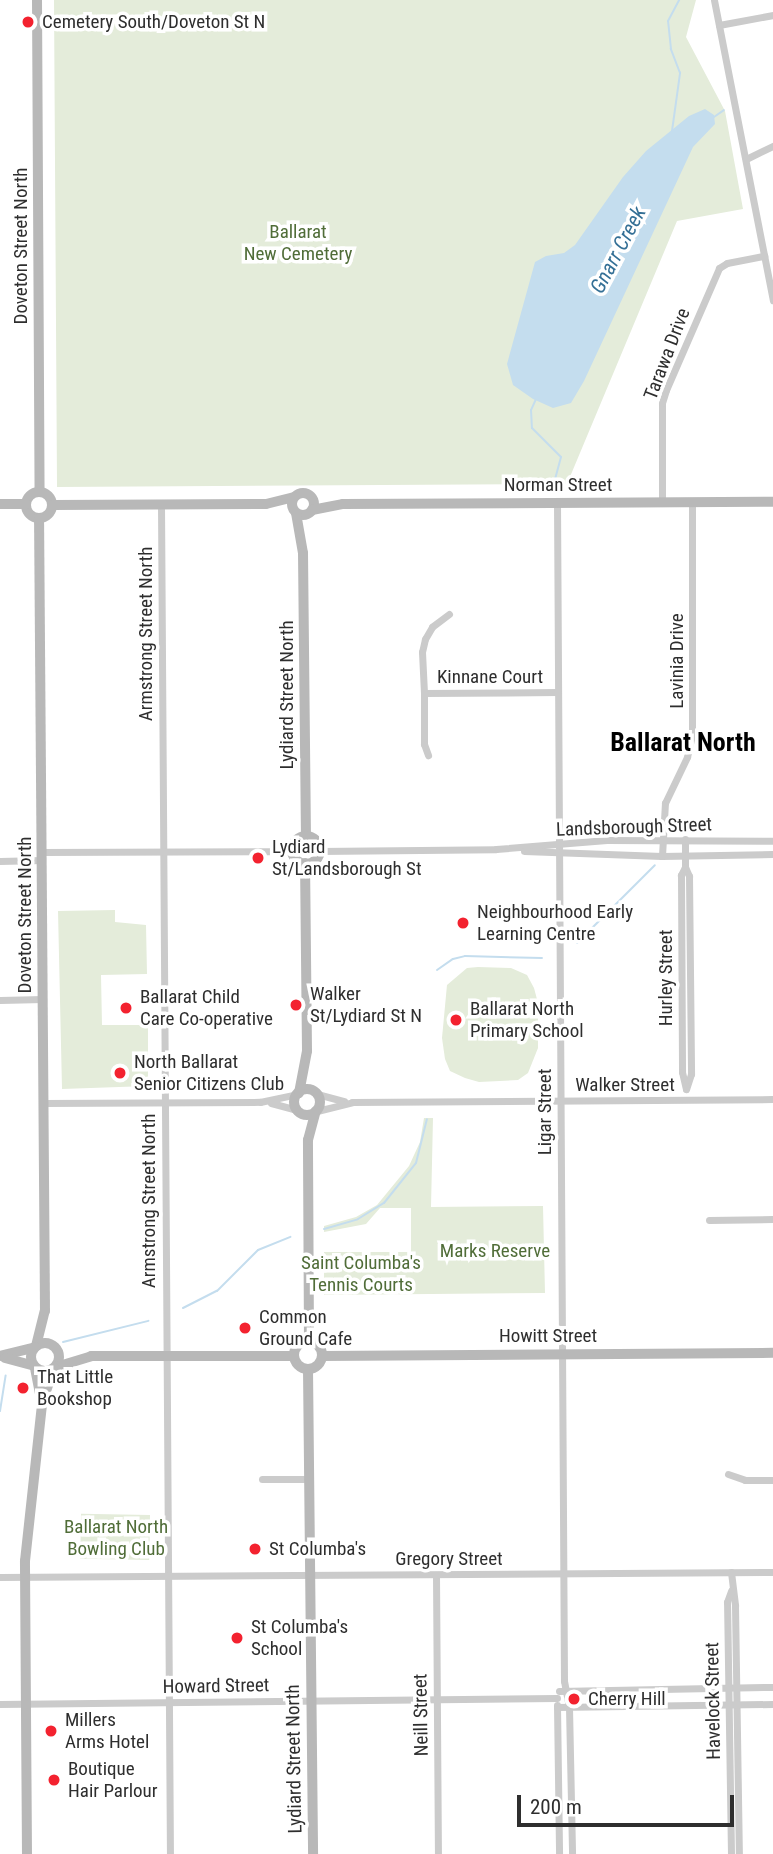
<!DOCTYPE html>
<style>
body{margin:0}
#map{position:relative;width:773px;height:1854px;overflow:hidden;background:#fff;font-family:"Roboto Condensed",sans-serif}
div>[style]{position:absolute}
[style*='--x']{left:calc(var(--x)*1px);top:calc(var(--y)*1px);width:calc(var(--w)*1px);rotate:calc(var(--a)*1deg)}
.green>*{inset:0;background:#e4ecda;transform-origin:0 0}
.water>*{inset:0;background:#c4ddee}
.stream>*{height:2px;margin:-1px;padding:0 1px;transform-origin:1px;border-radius:1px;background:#c4ddee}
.street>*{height:7px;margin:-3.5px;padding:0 3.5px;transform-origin:3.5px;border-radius:3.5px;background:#cbcbcb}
.secondary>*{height:10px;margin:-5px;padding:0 5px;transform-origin:5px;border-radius:5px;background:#b8b8b8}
.secondary>.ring{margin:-5px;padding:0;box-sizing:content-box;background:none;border:10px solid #b8b8b8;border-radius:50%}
.dots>*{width:19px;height:19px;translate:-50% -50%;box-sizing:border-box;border:4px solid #fff;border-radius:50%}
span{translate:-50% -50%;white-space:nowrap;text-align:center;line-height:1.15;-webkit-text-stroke:7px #fff;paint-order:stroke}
.poi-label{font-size:19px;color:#2e2e2e}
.left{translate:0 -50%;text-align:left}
.park-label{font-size:19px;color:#506d38}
.street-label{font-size:19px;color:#2e2e2e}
.water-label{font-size:21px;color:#357096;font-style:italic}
.district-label{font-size:26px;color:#000;font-weight:700}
.scale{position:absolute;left:517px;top:1795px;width:217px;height:32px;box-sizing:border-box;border:4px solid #2e2e2e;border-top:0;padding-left:9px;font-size:21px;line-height:24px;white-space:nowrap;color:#2e2e2e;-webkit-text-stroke:5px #fff;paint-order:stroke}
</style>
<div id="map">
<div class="green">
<i style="clip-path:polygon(54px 0,696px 0,686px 37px,725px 111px,743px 209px,677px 221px,567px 484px,57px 487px)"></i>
<i style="clip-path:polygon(115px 910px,115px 922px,146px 925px,147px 974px,101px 975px,102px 1025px,148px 1025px,148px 1086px,62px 1089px,58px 911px)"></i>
<i style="clip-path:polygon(478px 967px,511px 968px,527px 975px,534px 988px,538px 1003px,538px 1048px,528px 1073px,518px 1080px,479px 1082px,465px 1078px,450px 1071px,445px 1059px,442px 1038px,447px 985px,467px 968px)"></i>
<i style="clip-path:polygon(424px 1118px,433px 1118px,431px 1207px,543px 1206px,545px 1293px,324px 1295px,324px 1252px,411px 1252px,411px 1208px,380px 1208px,366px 1224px,324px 1232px,324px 1226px,356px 1217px,377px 1205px,409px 1166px,420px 1142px)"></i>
<i style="left:150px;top:1515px;width:45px;height:69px;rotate:91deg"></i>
</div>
<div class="water">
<i style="clip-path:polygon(705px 109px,714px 115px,715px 124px,693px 147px,584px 381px,571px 403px,553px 408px,533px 399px,513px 385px,507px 364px,535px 262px,546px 256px,564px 253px,575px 245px,623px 177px,646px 151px,689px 116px)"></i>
</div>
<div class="stream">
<i style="--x:714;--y:117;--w:12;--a:-35"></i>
<i style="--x:672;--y:131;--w:59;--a:-82.1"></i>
<i style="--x:680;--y:73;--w:26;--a:-111"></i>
<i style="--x:671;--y:49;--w:28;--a:-96"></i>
<i style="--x:668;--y:21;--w:24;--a:-62"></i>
<i style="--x:536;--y:399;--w:12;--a:114"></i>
<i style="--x:531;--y:410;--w:18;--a:87"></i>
<i style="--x:532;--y:428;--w:41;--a:45"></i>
<i style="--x:561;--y:457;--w:27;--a:105"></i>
<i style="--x:577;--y:943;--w:110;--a:-45"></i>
<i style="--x:437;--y:970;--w:19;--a:-35"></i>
<i style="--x:453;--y:959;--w:12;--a:-14"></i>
<i style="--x:465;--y:956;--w:77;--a:1.5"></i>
<i style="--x:324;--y:1229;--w:35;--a:-16"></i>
<i style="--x:358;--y:1219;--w:31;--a:-32"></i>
<i style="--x:384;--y:1203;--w:51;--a:-51.3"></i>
<i style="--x:416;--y:1163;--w:45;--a:-76"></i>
<i style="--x:183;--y:1308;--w:38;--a:-27"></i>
<i style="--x:217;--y:1291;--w:58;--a:-45"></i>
<i style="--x:258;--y:1250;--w:35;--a:-22"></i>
<i style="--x:63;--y:1342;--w:88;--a:-13.9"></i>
<i style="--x:0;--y:1411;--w:36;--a:-81"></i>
</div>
<div class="street">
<i style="--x:714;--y:0;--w:306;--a:78.9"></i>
<i style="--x:719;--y:25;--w:55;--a:-10.5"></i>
<i style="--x:746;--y:159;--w:30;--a:-26"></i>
<i style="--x:557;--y:502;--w:1179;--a:89.66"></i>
<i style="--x:564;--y:1681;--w:26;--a:79"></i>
<i style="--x:569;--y:1707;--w:147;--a:88.8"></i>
<i style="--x:662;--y:502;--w:99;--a:-90"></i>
<i style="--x:662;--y:403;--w:14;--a:-73"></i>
<i style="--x:666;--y:390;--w:133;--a:-66.5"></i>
<i style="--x:719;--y:268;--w:9;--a:-32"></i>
<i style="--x:727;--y:263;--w:38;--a:-11"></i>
<i style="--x:161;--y:505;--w:1349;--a:89.62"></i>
<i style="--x:449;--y:614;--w:21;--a:143"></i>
<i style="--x:432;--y:627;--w:14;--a:120"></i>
<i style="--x:425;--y:639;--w:13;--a:103"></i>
<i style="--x:422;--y:652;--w:41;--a:87.2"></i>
<i style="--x:424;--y:693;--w:134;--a:-0.4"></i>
<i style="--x:424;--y:693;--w:51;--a:90"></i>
<i style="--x:424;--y:744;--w:12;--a:70"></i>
<i style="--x:685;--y:839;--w:28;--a:90"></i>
<i style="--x:685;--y:867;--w:10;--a:66"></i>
<i style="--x:689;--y:876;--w:198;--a:89.4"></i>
<i style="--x:691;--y:1074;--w:16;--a:108"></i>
<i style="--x:319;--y:851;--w:177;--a:-0.6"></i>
<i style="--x:496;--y:849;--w:111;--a:-4.6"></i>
<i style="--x:607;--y:840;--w:166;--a:0.3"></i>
<i style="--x:524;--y:851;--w:138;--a:2.1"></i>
<i style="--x:662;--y:856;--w:111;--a:-1"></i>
<i style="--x:42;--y:852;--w:250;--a:-0.2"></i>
<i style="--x:662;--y:856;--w:53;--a:-86.8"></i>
<i style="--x:665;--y:803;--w:51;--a:-64.4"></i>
<i style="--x:687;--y:757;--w:22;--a:-77"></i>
<i style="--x:692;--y:736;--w:234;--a:-90"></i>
<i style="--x:0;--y:861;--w:42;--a:-1.4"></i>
<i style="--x:685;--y:867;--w:9;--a:117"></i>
<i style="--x:681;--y:875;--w:197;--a:89.7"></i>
<i style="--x:682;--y:1072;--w:17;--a:77"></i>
<i style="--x:0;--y:1000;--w:43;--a:-1.3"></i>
<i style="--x:317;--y:1094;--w:28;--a:15"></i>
<i style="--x:43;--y:1103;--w:217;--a:-0.3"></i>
<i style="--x:260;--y:1102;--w:39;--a:-12"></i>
<i style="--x:271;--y:1103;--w:28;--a:15"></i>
<i style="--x:317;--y:1111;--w:36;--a:-14"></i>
<i style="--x:352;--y:1102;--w:421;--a:-0.4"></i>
<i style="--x:709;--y:1220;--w:64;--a:-0.9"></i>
<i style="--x:728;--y:1474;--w:18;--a:19"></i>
<i style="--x:745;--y:1480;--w:28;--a:0"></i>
<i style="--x:262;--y:1479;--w:47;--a:0"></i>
<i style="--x:731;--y:1572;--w:34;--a:83"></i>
<i style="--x:735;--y:1606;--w:248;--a:89.1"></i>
<i style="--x:436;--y:1575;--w:279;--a:89.6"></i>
<i style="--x:0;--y:1577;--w:773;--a:-0.37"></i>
<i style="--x:559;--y:1691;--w:214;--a:-1.1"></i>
<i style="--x:0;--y:1704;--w:557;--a:-0.62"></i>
<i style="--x:557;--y:1705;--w:149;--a:89.2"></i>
<i style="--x:557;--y:1707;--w:216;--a:-0.8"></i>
<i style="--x:731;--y:1854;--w:252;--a:-90.9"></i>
<i style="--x:727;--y:1602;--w:12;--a:-70"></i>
</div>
<div class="secondary">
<i style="--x:37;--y:0;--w:492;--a:89.7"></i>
<i class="ring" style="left:26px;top:492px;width:16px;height:16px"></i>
<i class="ring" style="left:292px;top:493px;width:12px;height:12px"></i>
<i style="--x:0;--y:504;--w:26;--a:0"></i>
<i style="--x:52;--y:505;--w:214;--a:-0.3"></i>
<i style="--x:266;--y:504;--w:29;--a:-14"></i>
<i style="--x:312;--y:510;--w:32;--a:-11"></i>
<i style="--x:343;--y:504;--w:430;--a:-0.3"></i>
<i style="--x:296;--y:513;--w:41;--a:80.1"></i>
<i style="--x:303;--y:553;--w:283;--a:89.4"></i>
<i class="ring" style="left:292px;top:836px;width:18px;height:18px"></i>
<i class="ring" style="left:294px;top:1089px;width:16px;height:16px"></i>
<i style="--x:299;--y:1093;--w:43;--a:-79.2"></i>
<i style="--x:307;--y:1051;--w:188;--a:-90.6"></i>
<i style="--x:309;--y:1341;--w:201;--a:-90.3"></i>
<i style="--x:308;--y:1140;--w:30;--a:-75"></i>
<i class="ring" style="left:294px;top:1341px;width:18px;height:18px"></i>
<i class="ring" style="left:31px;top:1343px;width:18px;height:18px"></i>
<i style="--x:36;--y:1346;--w:36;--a:-76"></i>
<i style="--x:45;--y:1311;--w:793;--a:-90.43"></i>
<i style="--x:0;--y:1356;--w:36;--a:-14"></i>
<i style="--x:322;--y:1356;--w:451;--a:-0.4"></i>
<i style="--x:5;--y:1358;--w:30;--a:15"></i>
<i style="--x:56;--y:1367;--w:37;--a:-17"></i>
<i style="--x:91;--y:1356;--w:203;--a:0"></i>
<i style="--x:308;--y:1369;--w:485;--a:89.4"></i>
<i style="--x:44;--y:1397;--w:31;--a:-71"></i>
<i style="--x:27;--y:1854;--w:293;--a:-90.4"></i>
<i style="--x:25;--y:1561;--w:158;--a:-83.8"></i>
<i style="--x:42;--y:1404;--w:38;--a:-101"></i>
</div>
<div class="dots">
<i style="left:28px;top:22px;background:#f3222f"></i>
<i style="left:258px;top:858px;background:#f3222f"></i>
<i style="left:463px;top:923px;background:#f3222f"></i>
<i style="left:296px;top:1005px;background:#f3222f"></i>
<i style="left:126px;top:1008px;background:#f3222f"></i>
<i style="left:456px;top:1020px;background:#f3222f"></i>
<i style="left:120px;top:1073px;background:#f3222f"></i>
<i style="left:245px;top:1328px;background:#f3222f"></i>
<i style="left:23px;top:1388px;background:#f3222f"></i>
<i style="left:255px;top:1549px;background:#f3222f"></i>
<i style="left:237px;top:1638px;background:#f3222f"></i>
<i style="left:574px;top:1699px;background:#f3222f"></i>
<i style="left:51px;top:1731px;background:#f3222f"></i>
<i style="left:54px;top:1780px;background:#f3222f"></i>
</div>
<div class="poi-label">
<span class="left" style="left:42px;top:22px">Cemetery South/Doveton St N</span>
<span class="left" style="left:272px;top:858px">Lydiard<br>St/Landsborough St</span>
<span class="left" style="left:477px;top:923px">Neighbourhood Early<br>Learning Centre</span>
<span class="left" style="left:310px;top:1005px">Walker<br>St/Lydiard St N</span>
<span class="left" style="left:140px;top:1008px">Ballarat Child<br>Care Co-operative</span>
<span class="left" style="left:470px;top:1020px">Ballarat North<br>Primary School</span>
<span class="left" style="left:134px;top:1073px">North Ballarat<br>Senior Citizens Club</span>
<span class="left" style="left:259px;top:1328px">Common<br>Ground Cafe</span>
<span class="left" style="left:37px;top:1388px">That Little<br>Bookshop</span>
<span class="left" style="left:269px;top:1549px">St Columba's</span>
<span class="left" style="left:251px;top:1638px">St Columba's<br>School</span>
<span class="left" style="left:588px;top:1699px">Cherry Hill</span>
<span class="left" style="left:65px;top:1731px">Millers<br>Arms Hotel</span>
<span class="left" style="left:68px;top:1780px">Boutique<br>Hair Parlour</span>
</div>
<div class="park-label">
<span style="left:298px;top:243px">Ballarat<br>New Cemetery</span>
<span style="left:495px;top:1251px">Marks Reserve</span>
<span style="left:361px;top:1274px">Saint Columba's<br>Tennis Courts</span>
<span style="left:116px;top:1538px">Ballarat North<br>Bowling Club</span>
</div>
<div class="street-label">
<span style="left:21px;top:246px;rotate:-90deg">Doveton Street North</span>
<span style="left:667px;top:354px;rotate:-69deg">Tarawa Drive</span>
<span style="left:558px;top:485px">Norman Street</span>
<span style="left:146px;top:634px;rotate:-90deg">Armstrong Street North</span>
<span style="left:677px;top:661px;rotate:-90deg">Lavinia Drive</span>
<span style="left:490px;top:677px">Kinnane Court</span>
<span style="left:287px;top:695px;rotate:-90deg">Lydiard Street North</span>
<span style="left:634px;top:827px;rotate:-2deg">Landsborough Street</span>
<span style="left:25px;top:915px;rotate:-90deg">Doveton Street North</span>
<span style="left:666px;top:978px;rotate:-90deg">Hurley Street</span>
<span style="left:625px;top:1085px">Walker Street</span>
<span style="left:545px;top:1112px;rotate:-90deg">Ligar Street</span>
<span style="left:149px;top:1201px;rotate:-90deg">Armstrong Street North</span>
<span style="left:548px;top:1336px">Howitt Street</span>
<span style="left:449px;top:1559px">Gregory Street</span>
<span style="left:216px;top:1686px;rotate:-1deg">Howard Street</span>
<span style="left:713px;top:1701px;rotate:-91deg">Havelock Street</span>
<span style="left:421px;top:1715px;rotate:-91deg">Neill Street</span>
<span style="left:294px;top:1759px;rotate:-91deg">Lydiard Street North</span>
</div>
<div class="water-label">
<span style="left:618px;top:250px;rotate:-62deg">Gnarr Creek</span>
</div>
<div class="district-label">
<span style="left:683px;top:743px">Ballarat North</span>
</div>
<div class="scale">200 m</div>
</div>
